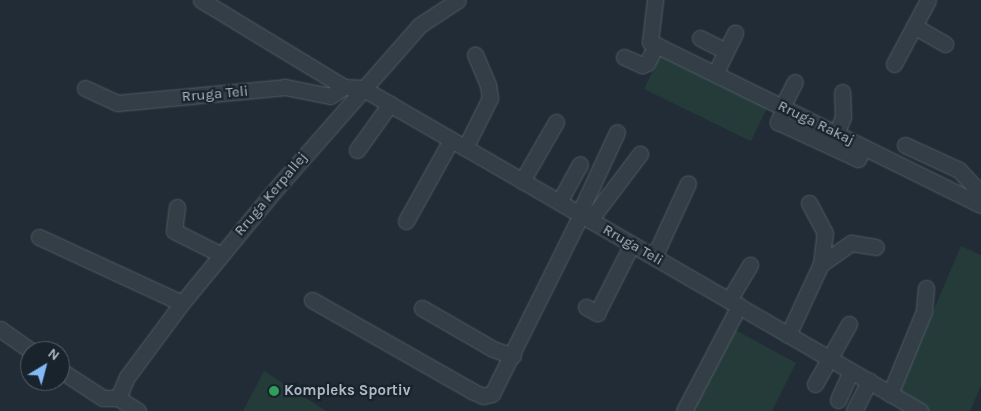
<!DOCTYPE html>
<style>
body{margin:0}
#map{position:relative;width:981px;height:411px;overflow:hidden;background:#212c36;font-family:Karla,sans-serif}
div>[style]{position:absolute}
[style*='--x']{left:calc(var(--x)*1px);top:calc(var(--y)*1px);width:calc(var(--w)*1px);rotate:calc(var(--a)*1deg)}
.green>*{inset:0;background:#253b3a;transform-origin:0 0}
.roads{filter:drop-shadow(0 0 1px #515c65) drop-shadow(0 0 1px #515c65)}
.minor>*{height:15px;margin:-7.5px;padding:0 7.5px;transform-origin:7.5px;border-radius:7.5px;background:#343e47}
.dots>*{width:14px;height:14px;translate:-50% -50%;box-sizing:border-box;border:2px solid #19232c;border-radius:50%}
span{translate:-50% -50%;white-space:nowrap;text-align:center;line-height:1.15;-webkit-text-stroke:4.5px #19232c;paint-order:stroke}
.street-label{font-size:15px;color:#aeb9c4}
.poi-label{font-size:15px;color:#aeb9c4;font-weight:700}
.left{translate:0 -50%;text-align:left}
.north{position:absolute;left:20px;top:341px;width:50px;height:50px;box-sizing:border-box;background:#19232c;border:1px solid #555f69;border-radius:50%;rotate:37deg;font-size:14px;font-weight:700;line-height:20px;text-align:center;color:#aeb9c4}
.north::after{content:'';display:block;margin:auto;width:18px;height:22px;background:#83b9f4;clip-path:polygon(50% 0,100% 100%,50% 72%,0 100%)}
</style>
<div id="map">
<div class="green">
<i style="left:661px;top:54px;width:119px;height:39px;rotate:26deg"></i>
<i style="clip-path:polygon(961px 246px,981px 255px,981px 386px,970px 411px,929px 411px,898px 393px)"></i>
<i style="clip-path:polygon(730px 327px,796px 363px,772px 411px,690px 411px)"></i>
<i style="clip-path:polygon(264px 371px,326px 411px,243px 411px)"></i>
</div>
<div class="roads">
<div class="minor">
<i style="--x:201;--y:0;--w:167;--a:31.3"></i>
<i style="--x:655;--y:0;--w:42;--a:96.8"></i>
<i style="--x:650;--y:42;--w:369;--a:26.2"></i>
<i style="--x:914;--y:26;--w:36;--a:30"></i>
<i style="--x:700;--y:38;--w:29;--a:27"></i>
<i style="--x:624;--y:57;--w:20;--a:24"></i>
<i style="--x:642;--y:65;--w:5;--a:-22"></i>
<i style="--x:647;--y:63;--w:20;--a:-63"></i>
<i style="--x:894;--y:64;--w:72;--a:-62"></i>
<i style="--x:715;--y:74;--w:46;--a:-64"></i>
<i style="--x:85;--y:88;--w:35;--a:25"></i>
<i style="--x:117;--y:103;--w:169;--a:-5.4"></i>
<i style="--x:285;--y:87;--w:46;--a:11.3"></i>
<i style="--x:330;--y:96;--w:17;--a:-33"></i>
<i style="--x:344;--y:87;--w:18;--a:3"></i>
<i style="--x:362;--y:88;--w:645;--a:30.06"></i>
<i style="--x:782;--y:107;--w:28;--a:-63"></i>
<i style="--x:785;--y:108;--w:16;--a:117"></i>
<i style="--x:778;--y:122;--w:88;--a:24.8"></i>
<i style="--x:858;--y:159;--w:13;--a:-63"></i>
<i style="--x:832;--y:143;--w:28;--a:-67"></i>
<i style="--x:843;--y:117;--w:25;--a:-92"></i>
<i style="--x:905;--y:145;--w:60;--a:24.8"></i>
<i style="--x:959;--y:170;--w:22;--a:47"></i>
<i style="--x:974;--y:186;--w:17;--a:83"></i>
<i style="--x:465;--y:148;--w:56;--a:-63.4"></i>
<i style="--x:490;--y:98;--w:13;--a:-99"></i>
<i style="--x:488;--y:85;--w:33;--a:-113"></i>
<i style="--x:357;--y:150;--w:57;--a:-54.3"></i>
<i style="--x:522;--y:181;--w:68;--a:-60"></i>
<i style="--x:559;--y:202;--w:43;--a:-61.1"></i>
<i style="--x:177;--y:207;--w:24;--a:97"></i>
<i style="--x:174;--y:231;--w:51;--a:26.6"></i>
<i style="--x:579;--y:214;--w:90;--a:-65.1"></i>
<i style="--x:590;--y:220;--w:83;--a:-52.9"></i>
<i style="--x:406;--y:221;--w:93;--a:-60.9"></i>
<i style="--x:39;--y:237;--w:157;--a:24.8"></i>
<i style="--x:654;--y:257;--w:81;--a:-65.3"></i>
<i style="--x:821;--y:264;--w:37;--a:-35"></i>
<i style="--x:851;--y:243;--w:25;--a:9"></i>
<i style="--x:312;--y:300;--w:186;--a:29.6"></i>
<i style="--x:474;--y:392;--w:10;--a:24"></i>
<i style="--x:483;--y:396;--w:9;--a:-13"></i>
<i style="--x:492;--y:394;--w:200;--a:-63.6"></i>
<i style="--x:729;--y:300;--w:41;--a:-59"></i>
<i style="--x:586;--y:307;--w:13;--a:29"></i>
<i style="--x:597;--y:313;--w:77;--a:-63.1"></i>
<i style="--x:422;--y:308;--w:82;--a:30"></i>
<i style="--x:493;--y:349;--w:21;--a:19"></i>
<i style="--x:0;--y:329;--w:38;--a:35"></i>
<i style="--x:788;--y:335;--w:78;--a:-65.1"></i>
<i style="--x:821;--y:264;--w:31;--a:-83"></i>
<i style="--x:825;--y:233;--w:34;--a:-118"></i>
<i style="--x:60;--y:370;--w:51;--a:33.1"></i>
<i style="--x:103;--y:398;--w:15;--a:0"></i>
<i style="--x:815;--y:384;--w:69;--a:-60.5"></i>
<i style="--x:890;--y:394;--w:90;--a:-67.7"></i>
<i style="--x:924;--y:311;--w:23;--a:-85"></i>
<i style="--x:118;--y:398;--w:23;--a:-67"></i>
<i style="--x:127;--y:377;--w:92;--a:-53.4"></i>
<i style="--x:182;--y:303;--w:145;--a:-50.6"></i>
<i style="--x:274;--y:191;--w:221;--a:-48.7"></i>
<i style="--x:420;--y:25;--w:45;--a:-33.3"></i>
<i style="--x:118;--y:398;--w:24;--a:33"></i>
<i style="--x:838;--y:400;--w:32;--a:-66"></i>
<i style="--x:684;--y:411;--w:119;--a:-62.4"></i>
<i style="--x:854;--y:411;--w:34;--a:-63"></i>
</div>
</div>
<div class="dots">
<i style="left:274px;top:391px;background:#2e9e5b"></i>
</div>
<div class="street-label">
<span style="left:215px;top:94px;rotate:-5deg">Rruga Teli</span>
<span style="left:816px;top:123px;rotate:26deg">Rruga Rakaj</span>
<span style="left:271px;top:194px;rotate:-50deg">Rruga Kerpallej</span>
<span style="left:633px;top:245px;rotate:30deg">Rruga Teli</span>
</div>
<div class="poi-label">
<span class="left" style="left:284px;top:391px">Kompleks Sportiv</span>
</div>
<div class="north">N</div>
</div>
